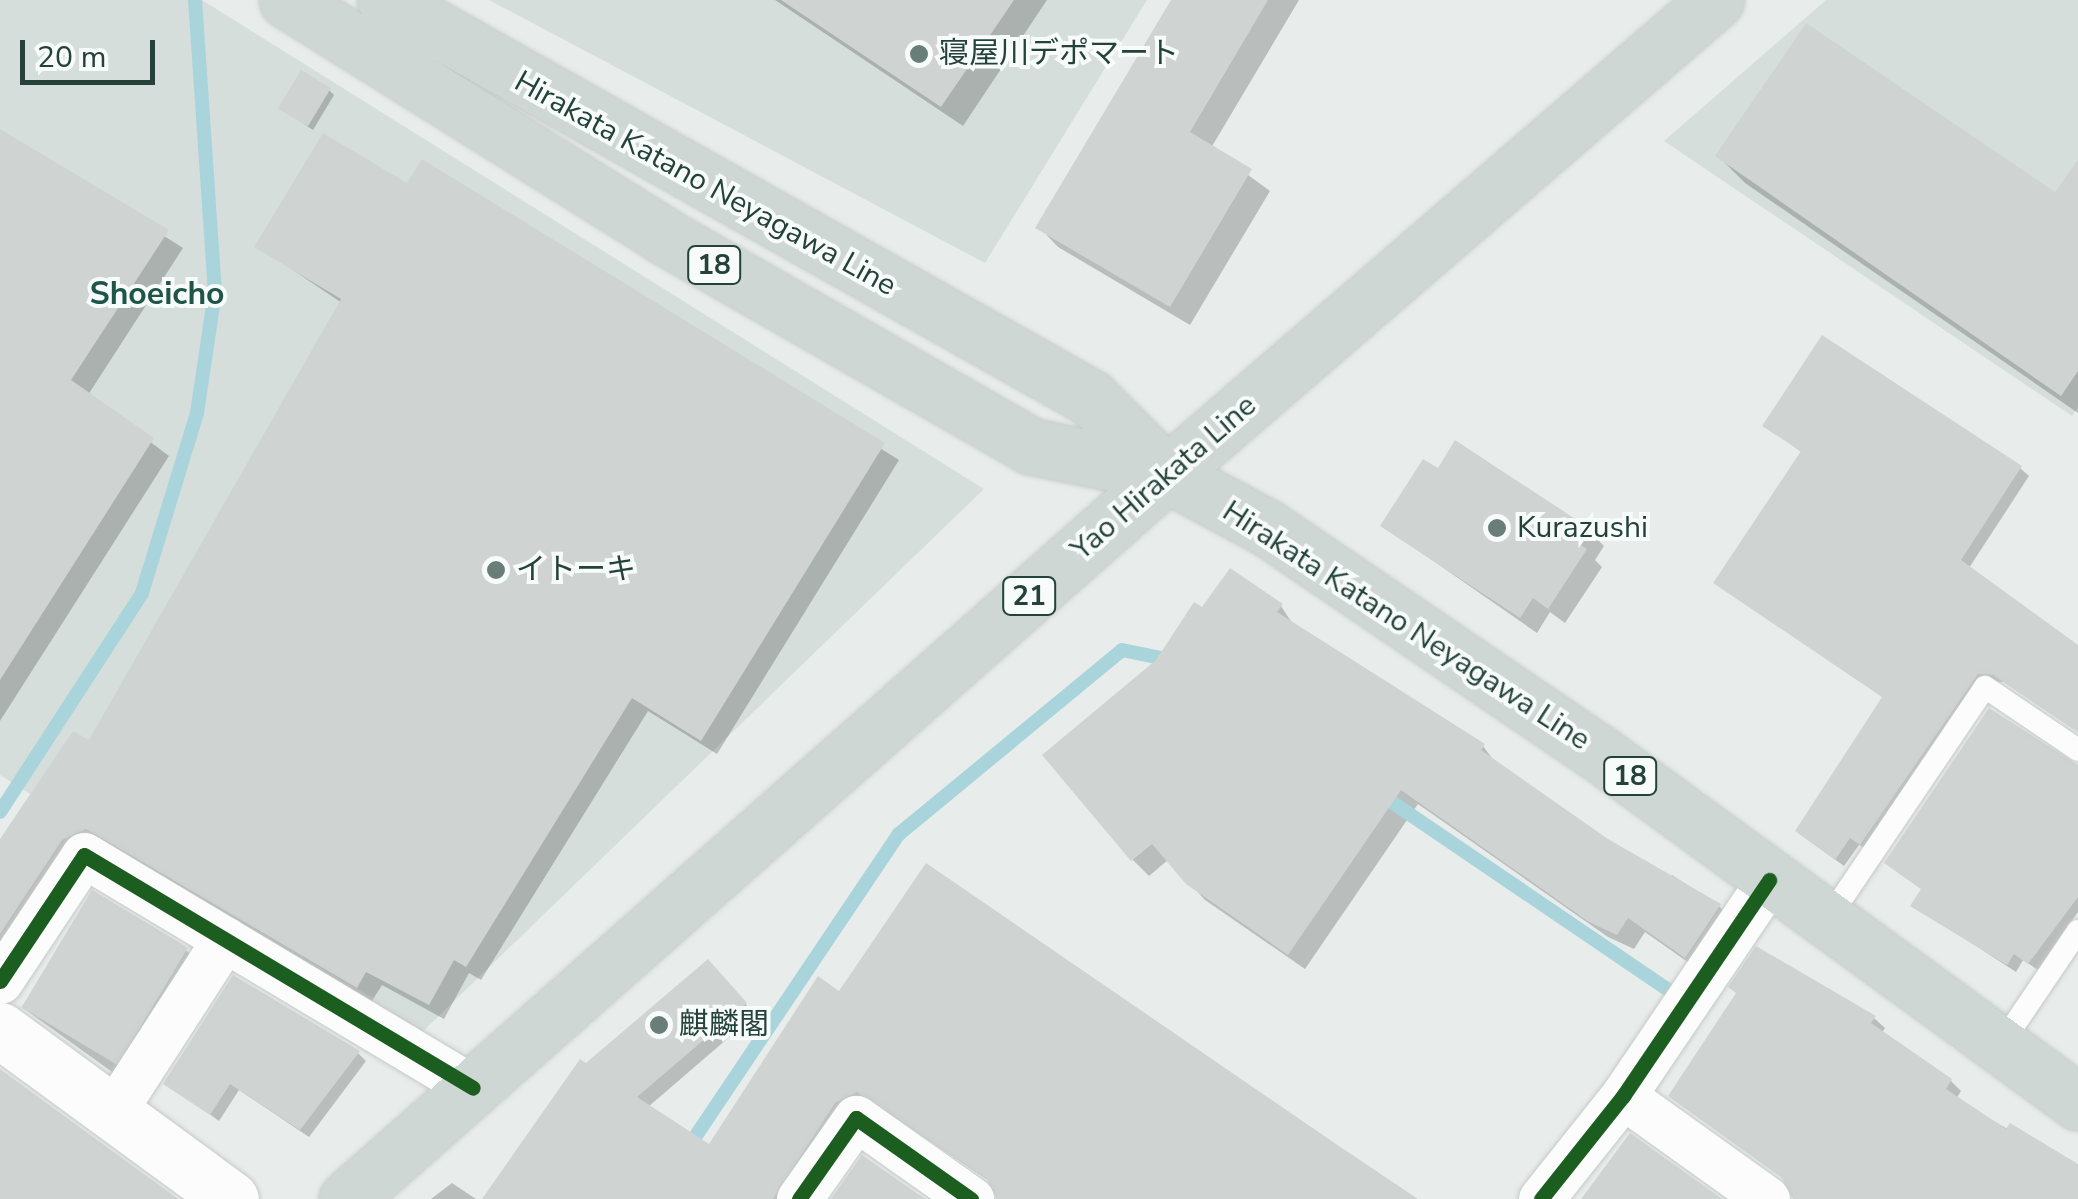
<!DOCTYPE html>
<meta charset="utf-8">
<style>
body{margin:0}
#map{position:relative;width:2078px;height:1199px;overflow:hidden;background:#e8edeb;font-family:"Nunito Sans","Noto Sans JP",sans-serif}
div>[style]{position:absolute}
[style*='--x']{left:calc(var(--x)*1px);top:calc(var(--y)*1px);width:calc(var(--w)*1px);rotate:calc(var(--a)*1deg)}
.built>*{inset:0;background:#d6dedb}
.shadow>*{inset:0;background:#0003}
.stream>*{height:14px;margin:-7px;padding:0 7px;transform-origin:7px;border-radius:7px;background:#a9d4db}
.building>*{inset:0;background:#cfd4d2;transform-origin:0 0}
.roads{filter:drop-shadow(0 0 2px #c5cac8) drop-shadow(0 0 2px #c5cac8)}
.lane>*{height:22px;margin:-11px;padding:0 11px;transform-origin:11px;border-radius:11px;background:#fcfcfc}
.street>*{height:45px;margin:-22.5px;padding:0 22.5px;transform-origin:22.5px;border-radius:22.5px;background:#fcfcfc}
.secondary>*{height:55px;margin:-27.5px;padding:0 27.5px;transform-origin:27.5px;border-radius:27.5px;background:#fcfcfc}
.primary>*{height:55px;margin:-27.5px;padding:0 27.5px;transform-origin:27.5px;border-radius:27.5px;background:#cfd7d5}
.cycleway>*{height:15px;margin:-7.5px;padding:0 7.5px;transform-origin:7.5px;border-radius:7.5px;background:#1b5e20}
.dots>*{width:28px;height:28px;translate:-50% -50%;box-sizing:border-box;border:5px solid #f7fbf9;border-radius:50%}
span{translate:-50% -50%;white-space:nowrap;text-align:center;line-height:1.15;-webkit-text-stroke:8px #f7fbf9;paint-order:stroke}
.shield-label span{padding:2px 8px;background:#f7fbf9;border:2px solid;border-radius:8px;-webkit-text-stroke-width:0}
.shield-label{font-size:28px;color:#24423a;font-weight:700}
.poi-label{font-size:30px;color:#24423a}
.left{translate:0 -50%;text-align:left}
.street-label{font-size:30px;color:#24423a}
.neighbourhood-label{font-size:32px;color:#1f5548;font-weight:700}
.scale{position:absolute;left:20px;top:40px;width:135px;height:45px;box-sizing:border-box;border:5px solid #24423a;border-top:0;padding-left:12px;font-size:30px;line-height:35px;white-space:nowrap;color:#24423a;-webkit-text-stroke:8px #f7fbf9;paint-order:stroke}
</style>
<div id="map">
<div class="built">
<i style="clip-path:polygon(0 0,202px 0,984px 489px,417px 1037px,0 775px)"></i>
<i style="clip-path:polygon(489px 0,1147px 0,985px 263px)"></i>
<i style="clip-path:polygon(1826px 0,2078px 0,2078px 407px,2072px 416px,1664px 141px)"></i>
</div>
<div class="shadow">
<i style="clip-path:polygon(775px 0,1047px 0,963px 126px)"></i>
<i style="clip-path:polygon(1174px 0,1299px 0,1211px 148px,1270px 191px,1190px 325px,1058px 247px,1039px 227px)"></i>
<i style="clip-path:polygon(329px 90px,334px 95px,313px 130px,281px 109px)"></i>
<i style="clip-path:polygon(0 132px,183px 248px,88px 395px,169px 456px,0 721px)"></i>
<i style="clip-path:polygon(1718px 156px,2056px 195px,2078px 164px,2078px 413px,1745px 183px)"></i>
<i style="clip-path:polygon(422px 162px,899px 460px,717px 754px,648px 711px,481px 980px,469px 973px,444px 1019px,382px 985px,372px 1001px,103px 843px,0 972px,0 844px,89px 744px,342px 303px,257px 246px,408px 187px)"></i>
<i style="clip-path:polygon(1765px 426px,2020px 468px,2029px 476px,1969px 568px,2078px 649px,2078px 732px,2004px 682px,1988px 681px,1869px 851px,1859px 845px,1844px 866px,1807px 839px,1884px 698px,1716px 583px,1803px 453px)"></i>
<i style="clip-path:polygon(1439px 471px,1588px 530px,1604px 546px,1595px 560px,1602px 567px,1565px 623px,1550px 612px,1537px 633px,1383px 526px)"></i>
<i style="clip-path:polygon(1281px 606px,1294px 626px,1483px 746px,1497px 765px,1667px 882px,1672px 875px,1719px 906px,1735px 922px,1702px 972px,1645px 932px,1634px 949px,1608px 937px,1418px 804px,1305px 969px,1205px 900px,1168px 860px,1149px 876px,1133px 860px,1157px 662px,1203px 611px)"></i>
<i style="clip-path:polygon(2078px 767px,2078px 912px,2038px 970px,2023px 960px,2016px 972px,1913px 905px,1923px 890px,1896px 871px)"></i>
<i style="clip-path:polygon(186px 950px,192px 956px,115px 1074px,23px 1008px)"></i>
<i style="clip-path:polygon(718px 972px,755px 1015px,648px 1107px,710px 1147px,840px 994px,1411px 1199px,998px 1199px,991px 1182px,870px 1101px,789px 1199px,485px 1199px,586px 1066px)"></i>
<i style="clip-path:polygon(1874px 1018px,1885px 1028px,1882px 1033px,1951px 1081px,1961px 1091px,1956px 1099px,2057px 1158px,2078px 1178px,2078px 1199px,1795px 1199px,1787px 1181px,1671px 1095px)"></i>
<i style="clip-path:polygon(358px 1053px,366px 1061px,309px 1137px,239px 1090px,219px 1121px,166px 1083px)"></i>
<i style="clip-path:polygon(452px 1183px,476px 1199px,431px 1199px)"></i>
</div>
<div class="stream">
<i style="--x:1377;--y:792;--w:359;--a:34.2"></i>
<i style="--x:0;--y:812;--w:261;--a:-57"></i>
<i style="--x:142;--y:593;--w:188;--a:-73"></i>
<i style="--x:197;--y:413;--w:121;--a:-81.5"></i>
<i style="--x:215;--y:293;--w:294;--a:-93.9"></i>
<i style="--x:687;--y:1149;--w:380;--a:-56.1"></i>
<i style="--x:899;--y:834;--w:289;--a:-39.5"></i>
<i style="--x:1122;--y:650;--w:54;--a:11.7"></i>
</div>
<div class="building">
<i style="clip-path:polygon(781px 0,1014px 0,941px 107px)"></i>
<i style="clip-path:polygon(1171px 0,1268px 0,1190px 132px,1252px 169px,1170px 307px,1035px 228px)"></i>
<i style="clip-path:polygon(1806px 23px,2055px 192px,2078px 160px,2078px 371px,2061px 396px,1715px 156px)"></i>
<i style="left:301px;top:70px;width:35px;height:45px;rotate:31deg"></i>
<i style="clip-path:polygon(0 129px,169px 230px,71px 380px,154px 438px,0 680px)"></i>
<i style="clip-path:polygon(323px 133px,407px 183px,422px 159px,885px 443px,701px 741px,632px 698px,466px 967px,454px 960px,429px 1005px,366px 972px,357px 988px,86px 829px,62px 840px,0 934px,0 839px,73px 731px,89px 740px,341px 299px,254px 247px)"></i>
<i style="clip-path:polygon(1822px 335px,2022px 466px,1961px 560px,2078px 645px,2078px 732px,1993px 675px,1978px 674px,1860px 845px,1850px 838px,1835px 860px,1795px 831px,1882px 697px,1713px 583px,1801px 451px,1762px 426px)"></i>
<i style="clip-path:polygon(1455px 440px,1589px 528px,1579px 544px,1587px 549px,1548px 609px,1533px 598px,1520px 618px,1380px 526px,1423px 459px,1438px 468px)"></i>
<i style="clip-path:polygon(1230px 568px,1283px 604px,1277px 612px,1485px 744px,1481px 750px,1608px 839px,1721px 904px,1685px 958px,1628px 918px,1617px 935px,1589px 922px,1401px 790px,1288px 955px,1186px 884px,1152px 844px,1131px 861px,1042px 755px,1156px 660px,1194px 602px,1202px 607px)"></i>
<i style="clip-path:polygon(1989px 708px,2078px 765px,2078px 897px,2028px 964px,2014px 954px,2007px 965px,1910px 906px,1921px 889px,1884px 863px)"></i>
<i style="clip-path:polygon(926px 863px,1336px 1144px,1418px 1199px,997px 1199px,986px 1178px,857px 1092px,835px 1103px,773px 1199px,482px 1199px,580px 1059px,586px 1063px,708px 959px,747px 1003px,637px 1097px,709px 1144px,818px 976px,839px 991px)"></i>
<i style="left:92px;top:890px;width:112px;height:137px;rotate:31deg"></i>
<i style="clip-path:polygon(1756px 946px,1876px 1016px,1871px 1023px,1952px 1079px,1946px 1089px,2006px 1129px,2010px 1123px,2078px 1164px,2078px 1199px,1793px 1199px,1782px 1178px,1668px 1096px,1736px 993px,1728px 987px)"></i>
<i style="clip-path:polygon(233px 975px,360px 1051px,300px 1130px,230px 1084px,210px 1115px,163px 1084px)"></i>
<i style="clip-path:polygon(0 1069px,178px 1199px,0 1199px)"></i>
<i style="clip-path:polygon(1630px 1133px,1722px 1199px,1581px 1199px)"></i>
<i style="clip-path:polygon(862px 1155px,925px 1199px,831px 1199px)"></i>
</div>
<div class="roads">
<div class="lane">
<i style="--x:1828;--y:919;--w:280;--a:-55.9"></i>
<i style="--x:1985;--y:687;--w:112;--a:34.1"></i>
<i style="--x:2000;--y:1046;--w:139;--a:-55.9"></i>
</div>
<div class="street">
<i style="--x:0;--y:981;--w:151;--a:-56.3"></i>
<i style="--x:84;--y:855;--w:453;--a:30.9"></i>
<i style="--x:1623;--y:1096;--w:177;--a:35.6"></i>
<i style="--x:113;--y:1112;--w:206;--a:-57.1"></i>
<i style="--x:799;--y:1199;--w:99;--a:-54.9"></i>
<i style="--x:856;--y:1118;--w:141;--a:35.2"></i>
<i style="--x:1541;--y:1199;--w:132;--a:-51.5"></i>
<i style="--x:1623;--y:1096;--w:261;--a:-55.9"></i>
</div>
<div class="secondary">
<i style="--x:0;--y:1030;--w:286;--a:36.2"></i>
</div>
<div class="primary">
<i style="--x:287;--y:0;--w:445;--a:32"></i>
<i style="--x:664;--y:236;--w:422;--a:29.8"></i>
<i style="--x:1030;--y:446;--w:140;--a:11.6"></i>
<i style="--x:1167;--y:474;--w:112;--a:28.2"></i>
<i style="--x:1266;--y:527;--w:402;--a:34.2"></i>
<i style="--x:1599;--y:753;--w:593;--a:36.08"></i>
<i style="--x:385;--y:0;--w:810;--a:29.41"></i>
<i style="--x:1091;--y:398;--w:107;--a:45"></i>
<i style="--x:347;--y:1199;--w:1095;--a:-41.48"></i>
<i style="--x:1167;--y:474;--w:725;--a:-40.81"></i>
</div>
</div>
<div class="cycleway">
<i style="--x:0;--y:981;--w:151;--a:-56.3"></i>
<i style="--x:84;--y:855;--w:453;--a:30.9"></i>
<i style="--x:799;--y:1199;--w:99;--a:-54.9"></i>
<i style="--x:856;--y:1118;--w:141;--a:35.2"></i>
<i style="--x:1541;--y:1199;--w:132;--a:-51.5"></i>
<i style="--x:1623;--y:1096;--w:261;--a:-55.9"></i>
</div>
<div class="dots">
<i style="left:919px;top:54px;background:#697e78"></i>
<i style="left:1497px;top:528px;background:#697e78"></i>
<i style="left:496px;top:570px;background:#697e78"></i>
<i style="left:659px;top:1025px;background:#697e78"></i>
</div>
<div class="shield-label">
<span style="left:714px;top:265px">18</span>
<span style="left:1029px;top:596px">21</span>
<span style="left:1630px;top:776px">18</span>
</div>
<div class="poi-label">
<span class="left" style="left:939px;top:54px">寝屋川デポマート</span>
<span class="left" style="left:1517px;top:528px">Kurazushi</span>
<span class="left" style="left:516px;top:570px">イトーキ</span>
<span class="left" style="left:679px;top:1025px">麒麟閣</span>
</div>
<div class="street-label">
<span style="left:705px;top:184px;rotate:29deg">Hirakata Katano Neyagawa Line</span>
<span style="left:1164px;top:478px;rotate:-41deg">Yao Hirakata Line</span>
<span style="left:1406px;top:626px;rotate:33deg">Hirakata Katano Neyagawa Line</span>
</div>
<div class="neighbourhood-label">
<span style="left:157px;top:294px">Shoeicho</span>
</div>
<div class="scale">20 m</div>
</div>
